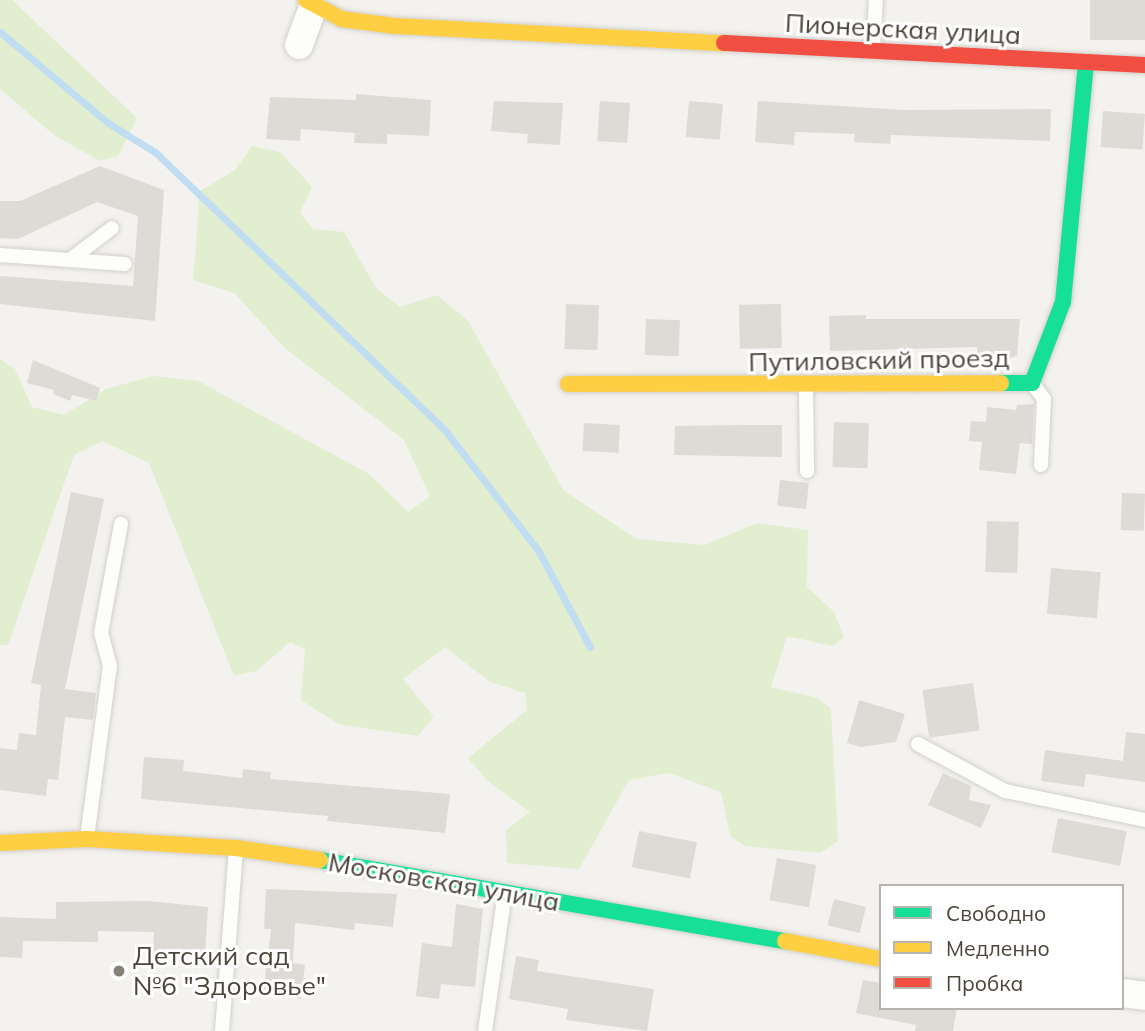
<!DOCTYPE html>
<meta charset="utf-8">
<style>
body{margin:0}
#map{position:relative;width:1145px;height:1031px;overflow:hidden;background:#f4f2ee;font-family:Mulish,sans-serif}
div>[style]{position:absolute}
[style*='--x']{left:calc(var(--x)*1px);top:calc(var(--y)*1px);width:calc(var(--w)*1px);rotate:calc(var(--a)*1deg)}
.green>*{inset:0;background:#e1eecf}
.stream>*{height:7px;margin:-3.5px;padding:0 3.5px;transform-origin:3.5px;border-radius:3.5px;background:#c0ddf1}
.building>*{inset:0;background:#dedbd6;transform-origin:0 0}
.roads{filter:drop-shadow(0 0 2px #d2d0cb) drop-shadow(0 0 2px #d2d0cb)}
.lane>*{height:14px;margin:-7px;padding:0 7px;transform-origin:7px;border-radius:7px;background:#fdfdfc}
.street>*{height:28px;margin:-14px;padding:0 14px;transform-origin:14px;border-radius:14px;background:#fdfdfc}
.fast>*{height:16px;margin:-8px;padding:0 8px;transform-origin:8px;border-radius:8px;background:#16e098}
.slow>*{height:16px;margin:-8px;padding:0 8px;transform-origin:8px;border-radius:8px;background:#ffcf43}
.jam>*{height:16px;margin:-8px;padding:0 8px;transform-origin:8px;border-radius:8px;background:#f24e42}
.dots>*{width:19px;height:19px;translate:-50% -50%;box-sizing:border-box;border:4px solid #fff;border-radius:50%}
span{translate:-50% -50%;white-space:nowrap;text-align:center;line-height:1.15;-webkit-text-stroke:6px #fff;paint-order:stroke}
.street-label{font-size:26px;color:#4b4439}
.poi-label{font-size:26px;color:#4b4439}
.left{translate:0 -50%;text-align:left}
.legend{position:absolute;left:879px;top:884px;width:245px;height:126px;box-sizing:border-box;background:#fff;border:2px solid #b7b4b0;margin:0;padding:9px 12px;list-style:none;font-size:21px;color:#4b4439}
.legend li{display:flex;align-items:center;gap:14px;height:35px}
.legend b{width:35px;border:2px solid #b7b4b0}
</style>
<div id="map">
<div class="green">
<i style="clip-path:polygon(0 0,12px 0,137px 118px,118px 156px,100px 161px,54px 135px,0 89px)"></i>
<i style="clip-path:polygon(252px 146px,280px 152px,312px 187px,300px 213px,313px 229px,344px 232px,376px 288px,400px 307px,437px 295px,468px 321px,564px 491px,637px 539px,705px 545px,757px 523px,808px 530px,807px 587px,834px 612px,844px 637px,833px 646px,787px 636px,771px 687px,817px 698px,831px 709px,838px 841px,820px 853px,745px 846px,730px 836px,721px 792px,669px 773px,629px 780px,579px 869px,507px 863px,506px 830px,530px 812px,489px 782px,468px 758px,527px 710px,525px 693px,490px 682px,445px 647px,403px 679px,434px 717px,418px 736px,338px 724px,301px 700px,305px 649px,290px 642px,256px 671px,234px 676px,149px 463px,102px 441px,74px 455px,8px 645px,0 645px,0 359px,15px 369px,32px 407px,64px 415px,106px 389px,153px 376px,198px 381px,369px 474px,408px 512px,430px 496px,404px 440px,285px 348px,234px 293px,193px 280px,200px 191px,235px 170px)"></i>
</div>
<div class="stream">
<i style="--x:0;--y:32;--w:141;--a:40.1"></i>
<i style="--x:108;--y:123;--w:55;--a:31.7"></i>
<i style="--x:155;--y:152;--w:400;--a:43.8"></i>
<i style="--x:444;--y:429;--w:153;--a:52.2"></i>
<i style="--x:538;--y:550;--w:110;--a:61.8"></i>
</div>
<div class="building">
<i style="left:1090px;top:0;width:55px;height:40px"></i>
<i style="clip-path:polygon(356px 94px,431px 100px,429px 136px,387px 134px,387px 144px,354px 143px,355px 133px,301px 129px,300px 141px,266px 139px,270px 97px,356px 100px)"></i>
<i style="clip-path:polygon(494px 101px,563px 103px,560px 145px,527px 143px,528px 134px,491px 131px)"></i>
<i style="left:600px;top:101px;width:30px;height:40px;rotate:4deg"></i>
<i style="left:689px;top:101px;width:34px;height:36px;rotate:5deg"></i>
<i style="clip-path:polygon(758px 101px,905px 110px,1051px 109px,1050px 141px,891px 135px,890px 144px,854px 142px,855px 134px,795px 132px,794px 145px,755px 142px)"></i>
<i style="left:1103px;top:111px;width:42px;height:36px;rotate:4deg"></i>
<i style="clip-path:polygon(100px 166px,164px 190px,155px 321px,0 304px,0 276px,133px 286px,138px 216px,97px 202px,18px 239px,0 238px,0 201px,20px 201px)"></i>
<i style="left:566px;top:304px;width:33px;height:45px;rotate:2deg"></i>
<i style="left:781px;top:304px;width:44px;height:42px;rotate:89deg"></i>
<i style="clip-path:polygon(866px 315px,866px 319px,1020px 319px,1017px 355px,1005px 361px,977px 361px,977px 347px,830px 351px,829px 316px)"></i>
<i style="left:646px;top:319px;width:34px;height:36px;rotate:2deg"></i>
<i style="clip-path:polygon(33px 360px,100px 388px,96px 401px,72px 395px,70px 401px,53px 394px,54px 390px,27px 383px)"></i>
<i style="clip-path:polygon(1034px 404px,1032px 444px,1020px 443px,1016px 474px,979px 470px,982px 442px,969px 441px,971px 421px,986px 422px,987px 407px,1016px 410px,1017px 405px)"></i>
<i style="left:834px;top:422px;width:35px;height:45px;rotate:2deg"></i>
<i style="left:584px;top:423px;width:36px;height:28px;rotate:3deg"></i>
<i style="clip-path:polygon(742px 425px,782px 425px,782px 457px,674px 455px,675px 426px)"></i>
<i style="left:780px;top:480px;width:29px;height:26px;rotate:6deg"></i>
<i style="clip-path:polygon(71px 492px,104px 499px,65px 689px,96px 693px,93px 720px,65px 717px,58px 780px,48px 779px,46px 796px,0 790px,0 748px,17px 750px,19px 733px,36px 735px,41px 685px,31px 683px)"></i>
<i style="left:1122px;top:493px;width:23px;height:37px;rotate:2deg"></i>
<i style="left:987px;top:521px;width:32px;height:51px;rotate:2deg"></i>
<i style="left:1051px;top:568px;width:50px;height:46px;rotate:5deg"></i>
<i style="left:973px;top:683px;width:48px;height:51px;rotate:82deg"></i>
<i style="clip-path:polygon(859px 700px,905px 714px,896px 742px,861px 747px,847px 743px)"></i>
<i style="clip-path:polygon(1126px 732px,1145px 734px,1145px 782px,1086px 774px,1084px 787px,1041px 781px,1045px 750px,1123px 761px)"></i>
<i style="clip-path:polygon(144px 757px,184px 760px,183px 771px,242px 778px,243px 769px,271px 772px,270px 779px,450px 794px,445px 833px,327px 821px,328px 816px,141px 799px)"></i>
<i style="clip-path:polygon(943px 773px,971px 786px,969px 800px,991px 805px,981px 828px,928px 805px)"></i>
<i style="left:1058px;top:818px;width:70px;height:35px;rotate:11deg"></i>
<i style="left:639px;top:831px;width:59px;height:37px;rotate:11deg"></i>
<i style="left:777px;top:858px;width:40px;height:43px;rotate:10deg"></i>
<i style="clip-path:polygon(266px 889px,397px 894px,393px 927px,355px 923px,354px 930px,295px 923px,293px 963px,305px 965px,301px 999px,263px 994px,271px 929px,264px 929px)"></i>
<i style="left:834px;top:899px;width:33px;height:27px;rotate:14deg"></i>
<i style="clip-path:polygon(148px 901px,208px 907px,205px 955px,153px 952px,154px 932px,98px 931px,98px 942px,23px 941px,22px 958px,0 957px,0 917px,56px 919px,56px 902px)"></i>
<i style="clip-path:polygon(456px 904px,483px 909px,475px 987px,441px 984px,439px 999px,416px 996px,422px 943px,452px 947px)"></i>
<i style="clip-path:polygon(516px 956px,539px 960px,537px 971px,654px 989px,647px 1031px,566px 1020px,568px 1009px,509px 999px)"></i>
<i style="clip-path:polygon(863px 980px,881px 983px,881px 1008px,957px 1008px,953px 1031px,915px 1031px,916px 1025px,856px 1013px)"></i>
</div>
<div class="roads">
<div class="lane">
<i style="--x:873;--y:48;--w:48;--a:-86.4"></i>
<i style="--x:0;--y:255;--w:125;--a:4.1"></i>
<i style="--x:71;--y:259;--w:51;--a:-37.1"></i>
<i style="--x:1033;--y:384;--w:19;--a:54"></i>
<i style="--x:1044;--y:399;--w:66;--a:92.6"></i>
<i style="--x:806;--y:387;--w:84;--a:89.3"></i>
<i style="--x:918;--y:744;--w:99;--a:28.4"></i>
<i style="--x:1005;--y:791;--w:143;--a:11.7"></i>
<i style="--x:87;--y:838;--w:174;--a:-82.4"></i>
<i style="--x:110;--y:666;--w:34;--a:-105"></i>
<i style="--x:101;--y:633;--w:111;--a:-79.6"></i>
<i style="--x:222;--y:1031;--w:182;--a:-85.6"></i>
<i style="--x:485;--y:1031;--w:140;--a:-81.8"></i>
</div>
<div class="street">
<i style="--x:299;--y:45;--w:40;--a:-69.8"></i>
<i style="--x:1122;--y:993;--w:23;--a:7"></i>
</div>
<div class="fast">
<i style="--x:1001;--y:383;--w:31;--a:0"></i>
<i style="--x:1032;--y:383;--w:87;--a:-69.1"></i>
<i style="--x:1063;--y:302;--w:241;--a:-84.5"></i>
<i style="--x:320;--y:860;--w:472;--a:9.9"></i>
</div>
<div class="slow">
<i style="--x:306;--y:0;--w:40;--a:28"></i>
<i style="--x:341;--y:19;--w:54;--a:7.4"></i>
<i style="--x:395;--y:26;--w:329;--a:3"></i>
<i style="--x:568;--y:384;--w:433;--a:-0.1"></i>
<i style="--x:0;--y:843;--w:87;--a:-2.6"></i>
<i style="--x:87;--y:839;--w:149;--a:3.5"></i>
<i style="--x:236;--y:848;--w:85;--a:8.1"></i>
<i style="--x:785;--y:941;--w:98;--a:10.6"></i>
</div>
<div class="jam">
<i style="--x:724;--y:43;--w:422;--a:3"></i>
</div>
</div>
<div class="dots">
<i style="left:119px;top:971px;background:#868178"></i>
</div>
<div class="street-label">
<span style="left:903px;top:29px;rotate:3deg">Пионерская улица</span>
<span style="left:879px;top:360px;rotate:-1deg">Путиловский проезд</span>
<span style="left:444px;top:882px;rotate:10deg">Московская улица</span>
</div>
<div class="poi-label">
<span class="left" style="left:133px;top:971px">Детский сад<br>№6 "Здоровье"</span>
</div>
<ul class="legend">
<li><b style="height:9px;background:#16e098"></b>Свободно</li>
<li><b style="height:9px;background:#ffcf43"></b>Медленно</li>
<li><b style="height:9px;background:#f24e42"></b>Пробка</li>
</ul>
</div>
